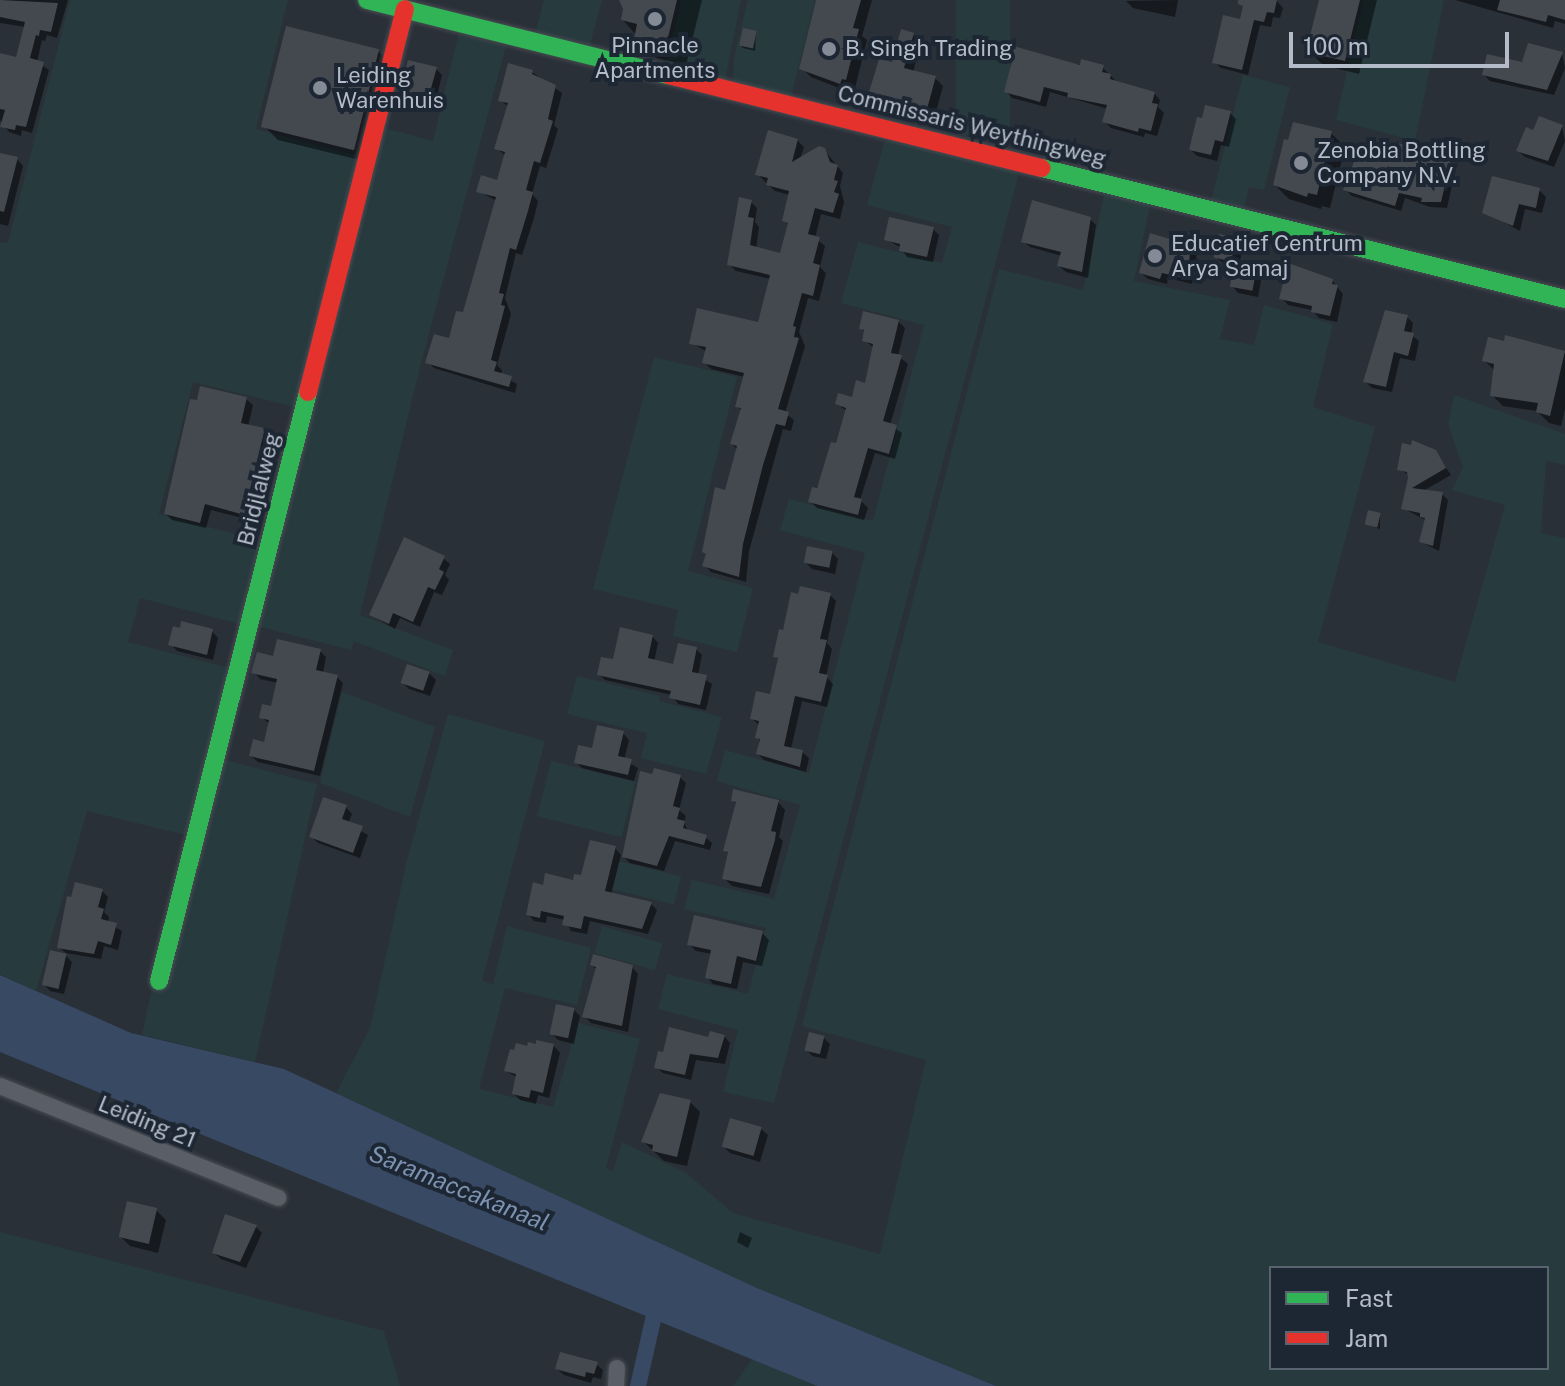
<!DOCTYPE html>
<style>
body{margin:0}
#map{position:relative;width:1565px;height:1386px;overflow:hidden;background:#2a3038;font-family:"Public Sans",sans-serif}
div>[style]{position:absolute}
[style*='--x']{left:calc(var(--x)*1px);top:calc(var(--y)*1px);width:calc(var(--w)*1px);rotate:calc(var(--a)*1deg)}
.green>*{inset:0;background:#273a3e;transform-origin:0 0}
.water>*{inset:0;background:#384963}
.shadow>*{inset:0;background:#0007}
.canal>*{height:16px;margin:-8px;padding:0 8px;transform-origin:8px;border-radius:8px;background:#384963}
.building>*{inset:0;background:#444950;transform-origin:0 0}
.roads{filter:drop-shadow(0 0 2px #484c53) drop-shadow(0 0 2px #484c53)}
.street>*{height:16px;margin:-8px;padding:0 8px;transform-origin:8px;border-radius:8px;background:#5a5e66}
.fast>*{height:18px;margin:-9px;padding:0 9px;transform-origin:9px;border-radius:9px;background:#30b455}
.jam>*{height:18px;margin:-9px;padding:0 9px;transform-origin:9px;border-radius:9px;background:#e5322d}
.dots>*{width:22px;height:22px;translate:-50% -50%;box-sizing:border-box;border:4px solid #1d2633;border-radius:50%}
span{translate:-50% -50%;white-space:nowrap;text-align:center;line-height:1.15;-webkit-text-stroke:8px #1d2633;paint-order:stroke}
.poi-label{font-size:22px;color:#b4bcc9}
.left{translate:0 -50%;text-align:left}
.street-label{font-size:22px;color:#b4bcc9}
.water-label{font-size:24px;color:#7c92b1;font-style:italic}
.legend{position:absolute;left:1269px;top:1266px;width:280px;height:104px;box-sizing:border-box;background:#1d2633;border:2px solid #59626f;margin:0;padding:10px 14px;list-style:none;font-size:24px;color:#b4bcc9}
.legend li{display:flex;align-items:center;gap:16px;height:40px}
.legend b{width:40px;border:2px solid #59626f}
.scale{position:absolute;left:1289px;top:32px;width:220px;height:36px;box-sizing:border-box;border:4px solid #b4bcc9;border-top:0;padding-left:10px;font-size:24px;line-height:28px;white-space:nowrap;color:#b4bcc9;-webkit-text-stroke:6px #1d2633;paint-order:stroke}
</style>
<div id="map">
<div class="green">
<i style="clip-path:polygon(70px 0,288px 0,256px 129px,363px 157px,299px 408px,193px 382px,159px 514px,266px 542px,244px 625px,140px 598px,128px 642px,233px 669px,190px 836px,87px 811px,36px 991px,0 974px,0 242px,8px 243px)"></i>
<i style="clip-path:polygon(544px 0,602px 0,590px 45px,535px 34px)"></i>
<i style="clip-path:polygon(681px 0,741px 0,725px 81px,665px 67px)"></i>
<i style="clip-path:polygon(748px 0,815px 0,791px 97px,733px 82px,734px 57px)"></i>
<i style="left:956px;top:0;width:54px;height:135px"></i>
<i style="clip-path:polygon(1363px 0,1444px 0,1415px 141px,1336px 120px)"></i>
<i style="clip-path:polygon(459px 32px,506px 46px,420px 367px,360px 615px,453px 650px,445px 676px,354px 641px,351px 650px,253px 625px,381px 127px,433px 141px)"></i>
<i style="clip-path:polygon(1243px 75px,1290px 87px,1264px 190px,1249px 187px,1244px 209px,1211px 201px)"></i>
<i style="clip-path:polygon(888px 140px,1015px 170px,1018px 177px,774px 1103px,723px 1092px,738px 1030px,658px 1009px,667px 974px,748px 994px,766px 928px,684px 909px,692px 880px,774px 899px,800px 805px,717px 781px,725px 750px,809px 773px,865px 553px,780px 530px,789px 499px,873px 521px,924px 325px,841px 303px,858px 242px,942px 263px,952px 227px,867px 205px,884px 143px)"></i>
<i style="clip-path:polygon(evenodd,1105px 191px,1151px 202px,1134px 281px,1230px 300px,1220px 339px,1254px 345px,1264px 305px,1333px 324px,1313px 407px,1375px 427px,1318px 642px,1455px 682px,1505px 505px,1452px 490px,1463px 467px,1448px 424px,1454px 395px,1565px 434px,1565px 465px,1546px 461px,1541px 533px,1565px 538px,1565px 1386px,996px 1386px,757px 1288px,336px 1093px,370px 1028px,407px 860px,448px 714px,545px 741px,482px 981px,493px 984px,507px 926px,591px 948px,577px 1005px,505px 988px,479px 1089px,553px 1107px,578px 1023px,640px 1039px,606px 1168px,613px 1171px,622px 1142px,686px 1173px,733px 1213px,880px 1254px,926px 1060px,802px 1026px,999px 269px,1083px 290px,1105px 191px,1271px 1268px,1547px 1268px,1547px 1368px,1271px 1368px,1271px 1268px)"></i>
<i style="clip-path:polygon(654px 357px,737px 377px,688px 571px,753px 588px,737px 652px,673px 636px,678px 610px,593px 589px)"></i>
<i style="clip-path:polygon(577px 676px,660px 696px,659px 701px,722px 717px,706px 774px,641px 758px,647px 733px,567px 714px)"></i>
<i style="clip-path:polygon(342px 692px,435px 727px,410px 817px,320px 783px)"></i>
<i style="clip-path:polygon(218px 758px,317px 784px,255px 1062px,142px 1035px,153px 984px)"></i>
<i style="left:551px;top:761px;width:87px;height:57px;rotate:14deg"></i>
<i style="left:619px;top:861px;width:64px;height:29px;rotate:14deg"></i>
<i style="left:602px;top:926px;width:63px;height:28px;rotate:16deg"></i>
<i style="clip-path:polygon(0 1232px,384px 1331px,400px 1386px,0 1386px)"></i>
<i style="clip-path:polygon(752px 1359px,816px 1386px,733px 1386px)"></i>
</div>
<div class="water">
<i style="clip-path:polygon(0 975px,131px 1033px,284px 1069px,757px 1288px,996px 1386px,817px 1386px,0 1052px)"></i>
</div>
<div class="shadow">
<i style="clip-path:polygon(0 0,68px 0,57px 38px,47px 35px,45px 41px,42px 40px,37px 62px,49px 70px,32px 133px,22px 130px,21px 136px,9px 132px,0 120px,0 53px,17px 59px,26px 27px,0 23px)"></i>
<i style="clip-path:polygon(645px 0,702px 0,686px 65px,656px 58px,623px 20px)"></i>
<i style="clip-path:polygon(826px 0,872px 0,862px 36px,867px 40px,855px 88px,851px 87px,849px 92px,811px 77px,802px 68px)"></i>
<i style="clip-path:polygon(1178px 0,1175px 17px,1133px 8px,1126px 1px)"></i>
<i style="clip-path:polygon(1247px 0,1276px 0,1283px 8px,1280px 18px,1273px 17px,1271px 27px,1260px 25px,1248px 75px,1221px 68px,1214px 62px,1242px 21px)"></i>
<i style="clip-path:polygon(1321px 0,1377px 0,1359px 74px,1323px 65px,1309px 51px)"></i>
<i style="clip-path:polygon(1455px 0,1565px 0,1565px 24px,1555px 21px,1553px 28px)"></i>
<i style="clip-path:polygon(756px 33px,755px 51px,743px 48px,741px 46px)"></i>
<i style="clip-path:polygon(913px 35px,921px 43px,913px 72px,935px 78px,943px 86px,935px 115px,897px 105px,895px 113px,876px 109px,868px 101px)"></i>
<i style="clip-path:polygon(378px 51px,392px 65px,368px 162px,278px 140px,264px 126px)"></i>
<i style="clip-path:polygon(1562px 54px,1565px 68px,1554px 95px,1490px 81px,1484px 75px)"></i>
<i style="clip-path:polygon(1001px 56px,1102px 67px,1118px 83px,1154px 93px,1160px 100px,1158px 107px,1164px 113px,1157px 136px,1145px 133px,1144px 137px,1111px 128px,1104px 121px,1108px 109px,1050px 92px,1046px 107px,1012px 98px,1006px 91px,1013px 64px)"></i>
<i style="clip-path:polygon(436px 69px,442px 75px,435px 104px,430px 103px,427px 112px,418px 110px,411px 103px,412px 98px,402px 91px)"></i>
<i style="clip-path:polygon(532px 72px,562px 93px,554px 125px,558px 129px,546px 168px,540px 166px,532px 194px,538px 201px,534px 218px,522px 255px,516px 253px,505px 298px,511px 314px,497px 365px,502px 370px,501px 375px,517px 384px,515px 393px,434px 368px,428px 362px,450px 341px,464px 315px,497px 201px,478px 191px,498px 182px,506px 156px,496px 148px,509px 107px,500px 100px)"></i>
<i style="clip-path:polygon(1230px 113px,1236px 119px,1229px 147px,1221px 145px,1217px 161px,1197px 156px,1191px 150px)"></i>
<i style="clip-path:polygon(1562px 127px,1565px 141px,1554px 167px,1525px 157px,1518px 151px,1534px 133px)"></i>
<i style="clip-path:polygon(1331px 133px,1345px 147px,1330px 208px,1322px 206px,1321px 209px,1289px 199px,1275px 185px)"></i>
<i style="clip-path:polygon(797px 140px,804px 147px,800px 159px,824px 150px,843px 173px,840px 186px,844px 202px,840px 219px,821px 214px,815px 238px,825px 246px,820px 267px,826px 273px,819px 301px,808px 298px,799px 332px,805px 346px,785px 413px,794px 420px,791px 431px,783px 429px,749px 551px,746px 582px,711px 572px,705px 565px,710px 531px,707px 527px,717px 489px,726px 492px,738px 450px,732px 444px,742px 411px,737px 406px,745px 377px,711px 369px,705px 363px,707px 352px,692px 343px,760px 324px,771px 279px,736px 271px,729px 264px,751px 202px,757px 208px,755px 222px,759px 227px,756px 249px,782px 255px,789px 225px,784px 220px,790px 195px,775px 191px,757px 174px)"></i>
<i style="clip-path:polygon(1439px 154px,1456px 168px,1447px 208px,1430px 207px,1405px 198px,1401px 211px,1352px 196px,1346px 190px)"></i>
<i style="clip-path:polygon(0 155px,17px 159px,23px 166px,8px 226px,0 224px)"></i>
<i style="clip-path:polygon(1539px 190px,1546px 197px,1542px 213px,1525px 209px,1520px 231px,1485px 212px)"></i>
<i style="clip-path:polygon(1090px 219px,1096px 225px,1088px 278px,1066px 272px,1059px 266px,1062px 256px,1030px 247px,1023px 241px)"></i>
<i style="clip-path:polygon(933px 229px,939px 235px,933px 262px,907px 257px,901px 248px,886px 239px)"></i>
<i style="clip-path:polygon(1186px 240px,1197px 253px,1192px 284px,1168px 278px,1167px 284px,1148px 279px,1141px 273px,1175px 242px)"></i>
<i style="clip-path:polygon(1236px 240px,1243px 246px,1239px 266px,1223px 263px,1216px 257px)"></i>
<i style="clip-path:polygon(1255px 275px,1261px 281px,1258px 297px,1238px 293px,1232px 286px)"></i>
<i style="clip-path:polygon(1332px 280px,1343px 294px,1337px 322px,1319px 318px,1312px 310px,1288px 305px,1282px 298px)"></i>
<i style="clip-path:polygon(1407px 317px,1413px 323px,1411px 335px,1419px 341px,1415px 361px,1400px 358px,1392px 392px,1372px 388px,1365px 381px)"></i>
<i style="clip-path:polygon(898px 321px,905px 328px,898px 356px,908px 364px,890px 425px,902px 433px,895px 459px,875px 453px,860px 500px,868px 508px,864px 520px,817px 508px,810px 501px,837px 445px,847px 411px,837px 404px,853px 399px,866px 385px,874px 348px,864px 340px,865px 333px,861px 328px)"></i>
<i style="clip-path:polygon(1506px 338px,1565px 353px,1565px 409px,1561px 426px,1549px 423px,1537px 411px,1503px 406px,1492px 395px,1495px 371px,1484px 360px,1505px 343px)"></i>
<i style="clip-path:polygon(246px 399px,253px 405px,248px 427px,264px 430px,270px 436px,256px 496px,260px 500px,254px 521px,211px 510px,206px 528px,172px 520px,166px 514px)"></i>
<i style="clip-path:polygon(1435px 452px,1451px 475px,1423px 491px,1442px 494px,1448px 500px,1439px 551px,1421px 542px,1427px 521px,1403px 508px,1411px 476px,1399px 469px)"></i>
<i style="clip-path:polygon(1380px 515px,1380px 529px,1366px 524px)"></i>
<i style="clip-path:polygon(832px 553px,838px 559px,835px 574px,812px 569px,806px 563px)"></i>
<i style="clip-path:polygon(443px 558px,450px 564px,445px 575px,449px 580px,442px 595px,434px 592px,420px 627px,400px 618px,395px 629px,371px 615px)"></i>
<i style="clip-path:polygon(830px 595px,836px 601px,827px 643px,832px 649px,826px 676px,833px 684px,827px 707px,802px 701px,791px 749px,802px 752px,809px 758px,806px 772px,764px 760px,758px 754px,760px 726px,752px 719px,771px 696px,780px 661px,775px 656px,784px 632px)"></i>
<i style="clip-path:polygon(212px 631px,218px 638px,213px 660px,177px 651px,171px 644px)"></i>
<i style="clip-path:polygon(652px 636px,658px 643px,654px 662px,675px 667px,696px 649px,702px 655px,698px 675px,712px 684px,706px 710px,678px 704px,672px 695px,605px 680px,599px 674px)"></i>
<i style="clip-path:polygon(320px 651px,326px 657px,323px 673px,337px 677px,343px 683px,320px 776px,258px 762px,251px 756px,265px 744px,270px 724px,261px 717px,272px 708px,278px 683px,260px 679px,254px 672px,275px 659px)"></i>
<i style="clip-path:polygon(429px 673px,436px 680px,430px 696px,409px 689px,402px 682px)"></i>
<i style="clip-path:polygon(623px 733px,629px 740px,624px 760px,638px 768px,634px 781px,582px 768px,576px 762px)"></i>
<i style="clip-path:polygon(654px 777px,680px 777px,686px 783px,679px 810px,686px 816px,684px 823px,689px 832px,705px 837px,712px 843px,710px 850px,675px 841px,664px 871px,630px 863px,624px 857px)"></i>
<i style="clip-path:polygon(733px 800px,778px 802px,785px 810px,779px 837px,783px 841px,769px 894px,732px 886px,724px 878px,730px 855px,725px 850px,737px 805px)"></i>
<i style="clip-path:polygon(346px 807px,352px 814px,348px 824px,368px 835px,360px 858px,318px 843px,312px 837px)"></i>
<i style="clip-path:polygon(615px 848px,621px 855px,611px 895px,651px 904px,657px 910px,648px 934px,590px 921px,587px 934px,571px 931px,565px 920px,547px 916px,546px 923px,534px 921px,528px 914px,544px 887px,574px 882px)"></i>
<i style="clip-path:polygon(102px 891px,108px 897px,104px 912px,109px 917px,108px 923px,122px 931px,118px 950px,104px 946px,101px 959px,66px 953px,59px 947px)"></i>
<i style="clip-path:polygon(762px 933px,769px 940px,762px 966px,743px 962px,737px 989px,713px 984px,707px 977px,712px 954px,696px 951px,689px 944px)"></i>
<i style="clip-path:polygon(66px 956px,72px 962px,64px 994px,50px 991px,44px 984px)"></i>
<i style="clip-path:polygon(592px 965px,632px 967px,638px 974px,628px 1032px,591px 1023px,584px 1016px,597px 970px)"></i>
<i style="clip-path:polygon(574px 1010px,580px 1016px,574px 1044px,558px 1040px,552px 1034px)"></i>
<i style="clip-path:polygon(724px 1036px,730px 1043px,725px 1064px,696px 1060px,691px 1080px,663px 1073px,656px 1067px,710px 1040px)"></i>
<i style="clip-path:polygon(824px 1038px,830px 1044px,826px 1059px,812px 1056px,806px 1049px)"></i>
<i style="clip-path:polygon(538px 1043px,554px 1046px,560px 1053px,549px 1098px,538px 1095px,536px 1104px,520px 1100px,514px 1094px,518px 1078px,506px 1071px)"></i>
<i style="clip-path:polygon(690px 1102px,700px 1112px,687px 1166px,664px 1161px,644px 1142px)"></i>
<i style="clip-path:polygon(761px 1129px,768px 1135px,760px 1162px,730px 1153px,724px 1147px)"></i>
<i style="clip-path:polygon(156px 1210px,166px 1220px,158px 1253px,130px 1246px,120px 1236px)"></i>
<i style="clip-path:polygon(256px 1227px,262px 1233px,246px 1268px,221px 1259px,214px 1253px)"></i>
<i style="clip-path:polygon(740px 1232px,752px 1238px,748px 1248px,737px 1242px)"></i>
<i style="clip-path:polygon(596px 1364px,603px 1370px,601px 1379px,593px 1377px,591px 1383px,564px 1375px,557px 1369px)"></i>
</div>
<div class="canal">
<i style="--x:638;--y:1386;--w:90;--a:-77.2"></i>
</div>
<div class="building">
<i style="clip-path:polygon(0 0,58px 3px,51px 32px,40px 30px,39px 36px,36px 35px,30px 58px,44px 62px,26px 127px,16px 125px,15px 130px,0 127px,5px 110px,0 109px,0 53px,16px 57px,25px 22px,0 17px)"></i>
<i style="clip-path:polygon(619px 0,677px 0,666px 46px,634px 39px,637px 24px,621px 20px,623px 9px)"></i>
<i style="clip-path:polygon(816px 0,861px 0,853px 28px,859px 29px,846px 80px,842px 79px,840px 84px,799px 69px)"></i>
<i style="clip-path:polygon(1238px 0,1277px 0,1274px 13px,1267px 12px,1264px 22px,1254px 20px,1242px 70px,1212px 63px,1223px 15px,1240px 19px,1243px 6px,1238px 4px)"></i>
<i style="clip-path:polygon(1319px 0,1360px 0,1345px 61px,1306px 52px)"></i>
<i style="clip-path:polygon(1500px 0,1565px 0,1565px 20px,1548px 15px,1546px 22px,1497px 10px)"></i>
<i style="left:286px;top:26px;width:96px;height:104px;rotate:14deg"></i>
<i style="left:743px;top:28px;width:14px;height:18px;rotate:12deg"></i>
<i style="clip-path:polygon(901px 29px,914px 33px,904px 68px,936px 76px,927px 109px,889px 98px,887px 106px,866px 102px,879px 59px,892px 62px)"></i>
<i style="clip-path:polygon(1003px 43px,1080px 65px,1081px 59px,1104px 65px,1102px 72px,1111px 74px,1110px 79px,1155px 92px,1152px 103px,1158px 104px,1151px 131px,1139px 128px,1138px 132px,1102px 122px,1107px 105px,1067px 97px,1068px 93px,1044px 87px,1040px 102px,1004px 92px,1012px 61px,999px 57px)"></i>
<i style="clip-path:polygon(1528px 43px,1563px 52px,1547px 90px,1482px 75px,1487px 54px,1522px 62px)"></i>
<i style="clip-path:polygon(408px 60px,437px 67px,428px 99px,424px 98px,421px 107px,409px 104px,411px 94px,400px 92px)"></i>
<i style="clip-path:polygon(508px 63px,533px 70px,532px 74px,556px 85px,548px 119px,553px 121px,540px 163px,534px 161px,526px 190px,533px 192px,528px 211px,516px 250px,510px 248px,499px 293px,504px 294px,501px 305px,505px 306px,491px 360px,497px 362px,494px 371px,512px 376px,509px 387px,425px 363px,434px 334px,449px 338px,456px 311px,463px 312px,496px 197px,476px 192px,481px 175px,497px 180px,505px 152px,494px 149px,508px 103px,498px 101px)"></i>
<i style="clip-path:polygon(1205px 105px,1231px 111px,1223px 142px,1215px 140px,1211px 155px,1189px 150px,1197px 117px,1202px 118px)"></i>
<i style="clip-path:polygon(1539px 116px,1563px 125px,1548px 161px,1516px 151px,1526px 127px,1533px 130px)"></i>
<i style="clip-path:polygon(1293px 122px,1332px 131px,1317px 195px,1308px 193px,1307px 197px,1273px 185px,1284px 139px,1288px 140px)"></i>
<i style="clip-path:polygon(768px 130px,798px 139px,792px 162px,819px 146px,825px 148px,830px 162px,838px 165px,834px 180px,838px 181px,834px 192px,839px 194px,833px 213px,815px 208px,808px 234px,820px 237px,813px 263px,820px 265px,813px 296px,802px 293px,793px 326px,796px 327px,794px 337px,799px 338px,778px 409px,789px 412px,785px 426px,776px 424px,763px 465px,743px 544px,739px 577px,702px 566px,706px 554px,702px 552px,715px 487px,725px 490px,737px 446px,730px 444px,741px 408px,735px 407px,744px 373px,702px 363px,706px 347px,689px 344px,697px 308px,758px 322px,770px 275px,727px 265px,739px 197px,752px 200px,748px 217px,754px 218px,750px 245px,780px 253px,788px 223px,782px 221px,789px 191px,766px 185px,768px 178px,755px 175px)"></i>
<i style="clip-path:polygon(1392px 142px,1440px 152px,1439px 157px,1451px 160px,1441px 202px,1421px 202px,1422px 198px,1399px 193px,1395px 206px,1343px 190px,1357px 154px,1382px 161px,1387px 144px)"></i>
<i style="clip-path:polygon(0 153px,18px 157px,4px 212px,0 211px)"></i>
<i style="clip-path:polygon(1492px 176px,1540px 188px,1536px 208px,1519px 204px,1513px 226px,1482px 213px)"></i>
<i style="clip-path:polygon(1032px 200px,1091px 217px,1082px 272px,1057px 266px,1061px 252px,1021px 242px)"></i>
<i style="clip-path:polygon(889px 217px,934px 227px,927px 257px,899px 251px,900px 244px,884px 240px)"></i>
<i style="clip-path:polygon(1150px 233px,1173px 240px,1175px 235px,1187px 238px,1186px 243px,1191px 245px,1187px 279px,1162px 273px,1160px 279px,1139px 273px)"></i>
<i style="left:1219px;top:234px;width:18px;height:24px;rotate:13deg"></i>
<i style="clip-path:polygon(1288px 263px,1333px 279px,1332px 284px,1338px 285px,1330px 316px,1311px 312px,1312px 306px,1279px 299px)"></i>
<i style="left:1233px;top:269px;width:23px;height:18px;rotate:10deg"></i>
<i style="clip-path:polygon(1385px 310px,1408px 315px,1404px 331px,1414px 333px,1408px 356px,1394px 352px,1386px 387px,1363px 382px)"></i>
<i style="clip-path:polygon(863px 311px,899px 320px,891px 353px,902px 355px,883px 421px,897px 425px,889px 454px,868px 448px,854px 497px,862px 499px,858px 515px,808px 502px,812px 487px,817px 488px,831px 442px,836px 443px,846px 408px,835px 404px,838px 393px,852px 397px,856px 380px,865px 383px,873px 344px,862px 341px,864px 330px,859px 329px)"></i>
<i style="clip-path:polygon(1505px 335px,1565px 351px,1550px 416px,1536px 412px,1538px 403px,1490px 396px,1494px 364px,1482px 361px,1488px 337px,1504px 341px)"></i>
<i style="clip-path:polygon(200px 386px,247px 397px,241px 423px,265px 428px,250px 490px,254px 492px,248px 516px,205px 504px,200px 523px,164px 514px,190px 399px,197px 400px)"></i>
<i style="clip-path:polygon(1412px 440px,1436px 450px,1446px 468px,1412px 488px,1443px 492px,1433px 546px,1419px 542px,1425px 518px,1420px 517px,1420px 513px,1401px 509px,1408px 478px,1407px 472px,1397px 470px,1402px 443px,1411px 445px)"></i>
<i style="left:1368px;top:510px;width:13px;height:15px;rotate:13deg"></i>
<i style="clip-path:polygon(404px 537px,445px 556px,439px 569px,444px 572px,435px 590px,428px 587px,413px 622px,393px 613px,389px 624px,369px 615px)"></i>
<i style="left:807px;top:546px;width:26px;height:17px;rotate:11deg"></i>
<i style="clip-path:polygon(800px 586px,831px 593px,820px 639px,827px 640px,819px 673px,828px 675px,821px 702px,795px 696px,784px 746px,803px 750px,800px 767px,756px 754px,760px 739px,755px 738px,759px 721px,750px 719px,756px 691px,770px 694px,778px 658px,773px 657px,779px 629px,783px 630px,791px 592px,798px 594px)"></i>
<i style="clip-path:polygon(181px 621px,213px 629px,207px 655px,168px 645px,173px 626px,180px 628px)"></i>
<i style="clip-path:polygon(620px 627px,653px 635px,648px 658px,673px 664px,678px 643px,697px 647px,692px 672px,707px 675px,700px 705px,669px 698px,671px 691px,597px 675px,601px 657px,613px 659px)"></i>
<i style="clip-path:polygon(277px 639px,321px 649px,316px 670px,338px 675px,314px 771px,249px 756px,253px 739px,264px 742px,269px 720px,259px 718px,262px 704px,271px 706px,277px 679px,251px 673px,257px 652px,273px 656px)"></i>
<i style="left:407px;top:664px;width:24px;height:20px;rotate:19deg"></i>
<i style="clip-path:polygon(597px 725px,624px 731px,618px 756px,632px 759px,628px 775px,574px 763px,578px 745px,592px 748px)"></i>
<i style="clip-path:polygon(654px 768px,681px 775px,673px 806px,680px 808px,677px 819px,685px 821px,683px 828px,707px 835px,704px 845px,669px 836px,657px 866px,622px 857px,640px 771px,652px 774px)"></i>
<i style="clip-path:polygon(733px 789px,779px 800px,771px 831px,776px 832px,775px 840px,761px 887px,722px 879px,728px 852px,723px 851px,736px 802px,731px 801px)"></i>
<i style="clip-path:polygon(323px 797px,347px 805px,342px 819px,363px 826px,353px 853px,309px 837px)"></i>
<i style="clip-path:polygon(590px 840px,616px 846px,605px 891px,652px 902px,642px 929px,584px 916px,581px 929px,562px 925px,564px 916px,541px 911px,540px 918px,526px 915px,533px 882px,543px 885px,545px 873px,573px 880px,574px 874px,581px 875px)"></i>
<i style="clip-path:polygon(75px 882px,103px 889px,98px 907px,104px 909px,101px 919px,117px 923px,111px 945px,98px 941px,94px 954px,57px 948px,67px 896px,71px 897px)"></i>
<i style="clip-path:polygon(694px 915px,763px 931px,756px 961px,737px 956px,731px 984px,705px 978px,711px 950px,687px 945px)"></i>
<i style="left:50px;top:950px;width:17px;height:36px;rotate:13deg"></i>
<i style="clip-path:polygon(593px 954px,633px 965px,622px 1026px,582px 1017px,596px 967px,590px 965px)"></i>
<i style="left:556px;top:1004px;width:19px;height:31px;rotate:12deg"></i>
<i style="clip-path:polygon(669px 1027px,708px 1037px,710px 1031px,725px 1035px,718px 1058px,690px 1054px,685px 1075px,654px 1068px,658px 1051px,663px 1052px)"></i>
<i style="left:809px;top:1032px;width:16px;height:19px;rotate:14deg"></i>
<i style="clip-path:polygon(536px 1040px,554px 1044px,543px 1093px,531px 1090px,529px 1098px,512px 1094px,516px 1074px,504px 1071px,510px 1049px,514px 1050px,516px 1043px,527px 1046px,528px 1042px,536px 1044px)"></i>
<i style="clip-path:polygon(660px 1093px,691px 1100px,677px 1157px,652px 1151px,653px 1145px,641px 1142px)"></i>
<i style="left:730px;top:1118px;width:33px;height:30px;rotate:16deg"></i>
<i style="left:127px;top:1201px;width:31px;height:37px;rotate:13deg"></i>
<i style="clip-path:polygon(225px 1214px,257px 1225px,240px 1262px,212px 1253px)"></i>
<i style="clip-path:polygon(560px 1352px,598px 1362px,594px 1374px,586px 1372px,585px 1377px,555px 1369px)"></i>
</div>
<div class="roads">
<div class="street">
<i style="--x:0;--y:1086;--w:300;--a:21.9"></i>
<i style="--x:616;--y:1386;--w:18;--a:-87"></i>
</div>
<div class="fast">
<i style="--x:367;--y:0;--w:310;--a:14"></i>
<i style="--x:1042;--y:168;--w:539;--a:14.06"></i>
<i style="--x:159;--y:981;--w:608;--a:-75.8"></i>
</div>
<div class="jam">
<i style="--x:668;--y:75;--w:385;--a:14"></i>
<i style="--x:308;--y:392;--w:395;--a:-75.8"></i>
</div>
</div>
<div class="dots">
<i style="left:655px;top:19px;background:#848b96"></i>
<i style="left:829px;top:49px;background:#848b96"></i>
<i style="left:320px;top:88px;background:#848b96"></i>
<i style="left:1301px;top:163px;background:#848b96"></i>
<i style="left:1155px;top:256px;background:#848b96"></i>
</div>
<div class="poi-label">
<span style="left:655px;top:58px">Pinnacle<br>Apartments</span>
<span class="left" style="left:845px;top:49px">B. Singh Trading</span>
<span class="left" style="left:336px;top:88px">Leiding<br>Warenhuis</span>
<span class="left" style="left:1317px;top:163px">Zenobia Bottling<br>Company N.V.</span>
<span class="left" style="left:1171px;top:256px">Educatief Centrum<br>Arya Samaj</span>
</div>
<div class="street-label">
<span style="left:972px;top:126px;rotate:14deg">Commissaris Weythingweg</span>
<span style="left:259px;top:489px;rotate:-76deg">Bridjlalweg</span>
<span style="left:147px;top:1122px;rotate:22deg">Leiding 21</span>
</div>
<div class="water-label">
<span style="left:459px;top:1188px;rotate:22deg">Saramaccakanaal</span>
</div>
<ul class="legend">
<li><b style="height:10px;background:#30b455"></b>Fast</li>
<li><b style="height:10px;background:#e5322d"></b>Jam</li>
</ul>
<div class="scale">100 m</div>
</div>
